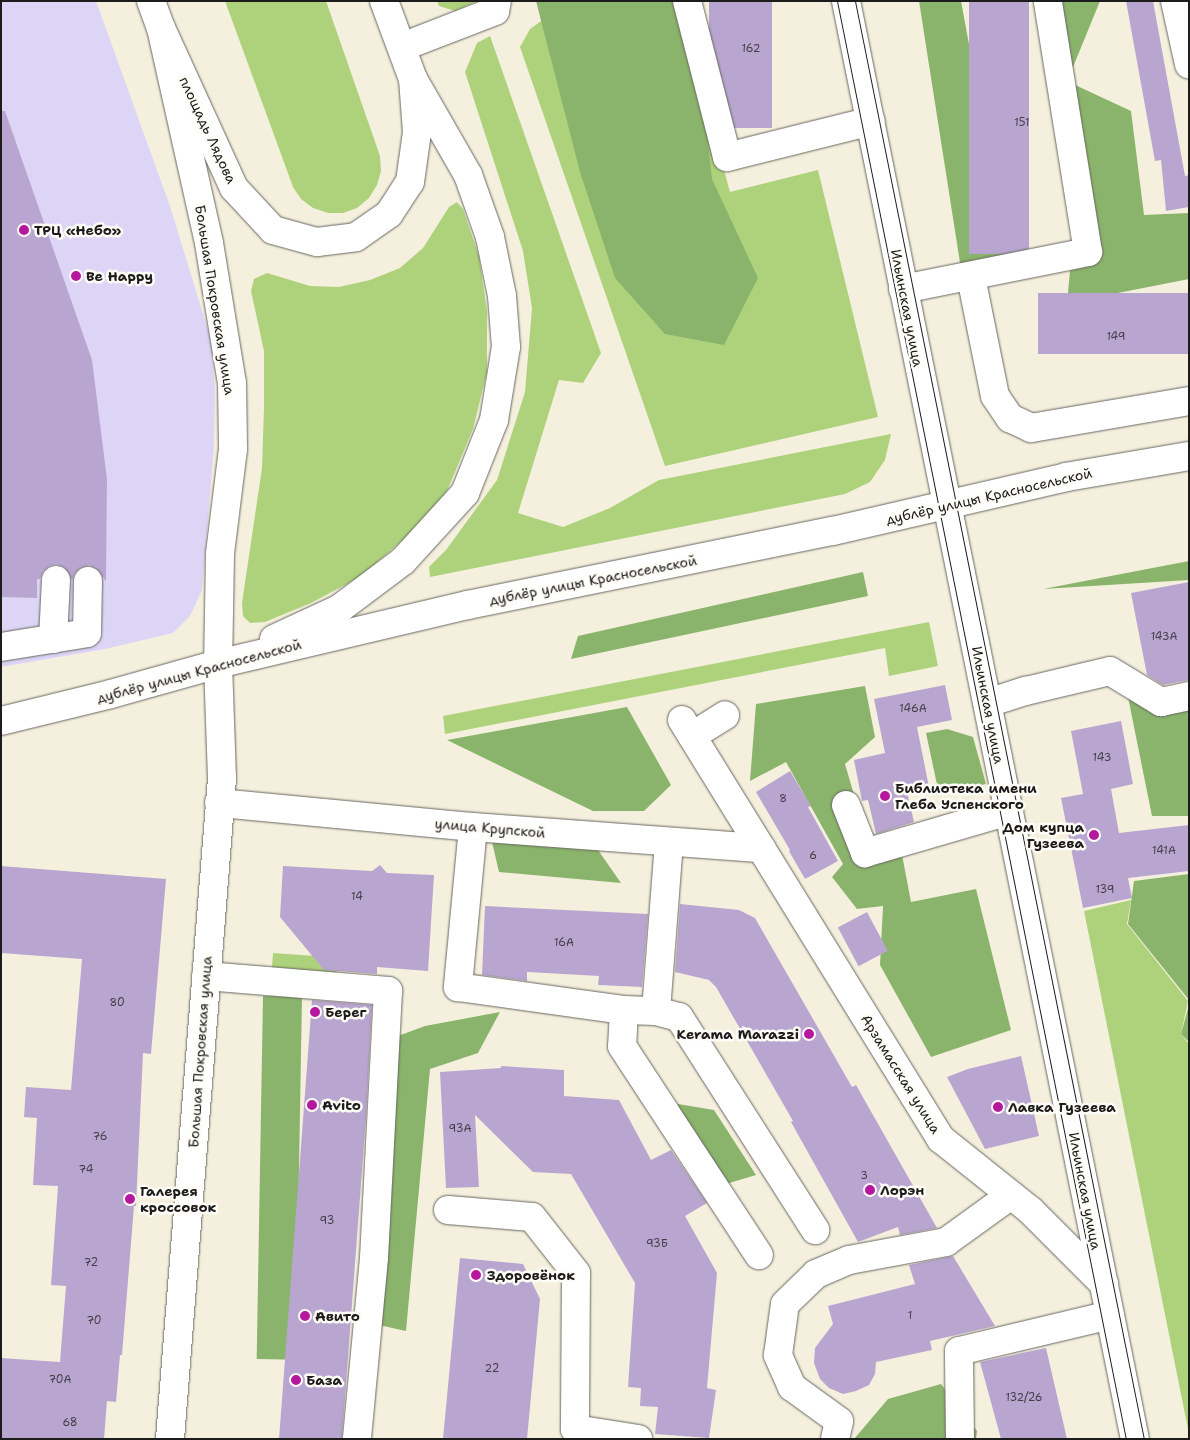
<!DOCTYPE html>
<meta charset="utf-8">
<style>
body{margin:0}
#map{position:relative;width:1190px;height:1440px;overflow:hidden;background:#f5f0de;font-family:"Shantell Sans",sans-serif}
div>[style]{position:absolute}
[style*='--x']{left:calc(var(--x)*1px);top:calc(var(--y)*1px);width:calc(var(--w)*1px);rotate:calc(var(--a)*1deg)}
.built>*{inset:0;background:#ddd5f6}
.green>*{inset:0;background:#aed27b;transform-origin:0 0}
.forest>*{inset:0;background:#8ab46b;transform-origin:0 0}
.building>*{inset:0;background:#b9a6d0;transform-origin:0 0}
.roads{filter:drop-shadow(0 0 1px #686660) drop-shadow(0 0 1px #686660)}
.minor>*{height:28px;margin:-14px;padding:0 14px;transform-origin:14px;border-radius:14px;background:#fff}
.major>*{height:28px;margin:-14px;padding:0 14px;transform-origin:14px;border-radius:14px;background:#fff}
.tram>*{height:1px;margin:-0.5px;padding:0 0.5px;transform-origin:0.5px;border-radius:0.5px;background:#1c1c1c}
.dots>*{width:14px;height:14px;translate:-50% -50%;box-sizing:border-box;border:2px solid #fdfcf7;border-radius:50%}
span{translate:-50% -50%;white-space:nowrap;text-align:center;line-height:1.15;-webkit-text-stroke:5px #fdfcf7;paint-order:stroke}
.number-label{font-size:11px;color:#433e49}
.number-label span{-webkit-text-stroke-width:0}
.street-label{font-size:14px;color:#1c1c1c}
.poi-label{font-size:14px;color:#1c1c1c;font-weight:700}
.left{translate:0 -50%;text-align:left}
.right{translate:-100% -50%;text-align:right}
.frame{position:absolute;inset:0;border:2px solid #1c1c1c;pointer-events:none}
</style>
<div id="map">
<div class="built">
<i style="clip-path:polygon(1px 1px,96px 1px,170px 206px,211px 340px,215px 390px,214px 447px,202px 590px,190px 616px,173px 633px,105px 649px,1px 667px)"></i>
</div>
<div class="green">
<i style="clip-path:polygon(225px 1px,326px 1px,380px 156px,381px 171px,377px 185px,369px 198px,357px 208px,343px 213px,328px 213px,313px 208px,301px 199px,293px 187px)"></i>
<i style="clip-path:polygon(437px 1px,477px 1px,455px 11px,439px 6px)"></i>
<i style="clip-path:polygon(678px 1px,730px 192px,818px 170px,878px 417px,665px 466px,520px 47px,530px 29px,544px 19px)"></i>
<i style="clip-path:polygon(490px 36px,601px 353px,583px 383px,559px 380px,518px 513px,563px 527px,610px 508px,659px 480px,891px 434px,885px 460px,870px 482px,845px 494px,430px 577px,429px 567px,446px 550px,497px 480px,525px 392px,532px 308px,523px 251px,465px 72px,477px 43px)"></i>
<i style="clip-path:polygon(457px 202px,463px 209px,479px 256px,487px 311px,487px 372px,473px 429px,447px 491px,413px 531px,360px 577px,311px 603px,265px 622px,250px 623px,243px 616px,242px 603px,262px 468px,264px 408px,264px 351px,251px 291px,254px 279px,267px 273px,310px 286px,339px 287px,370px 280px,400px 268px,423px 248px,449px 207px)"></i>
<i style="clip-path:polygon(929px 622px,938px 666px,889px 676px,885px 648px,445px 734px,443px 716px)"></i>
<i style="clip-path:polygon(1131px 900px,1127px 924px,1188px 1001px,1181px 1034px,1189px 1044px,1189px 1434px,1084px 911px)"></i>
<i style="left:273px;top:953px;width:65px;height:17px;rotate:4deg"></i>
</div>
<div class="forest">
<i style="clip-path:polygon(536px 1px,692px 1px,712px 179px,758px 278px,724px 345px,665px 334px,615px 278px,580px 172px)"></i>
<i style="clip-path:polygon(919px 1px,961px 1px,1012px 278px,961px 269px)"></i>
<i style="clip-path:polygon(1049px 1px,1100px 1px,1071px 72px)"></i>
<i style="clip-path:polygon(1073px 84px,1131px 111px,1144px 215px,1189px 213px,1189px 279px,1067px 303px,1070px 271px,1088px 252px)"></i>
<i style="clip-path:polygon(1189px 561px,1189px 580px,1043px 589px)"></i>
<i style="clip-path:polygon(863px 572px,868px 596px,571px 659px,578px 636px)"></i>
<i style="clip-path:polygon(1189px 685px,1189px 816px,1152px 816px,1128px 697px)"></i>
<i style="clip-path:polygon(865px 686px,875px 737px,845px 764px,869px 846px,900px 844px,911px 902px,976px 889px,1011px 1030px,931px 1057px,880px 965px,883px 906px,857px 909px,832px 877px,843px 864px,786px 762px,750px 781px,756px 704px)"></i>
<i style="clip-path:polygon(627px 707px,671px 785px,644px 811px,593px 811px,447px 740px)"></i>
<i style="clip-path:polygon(947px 729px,973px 737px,986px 784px,939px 794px,926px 733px)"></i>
<i style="clip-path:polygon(492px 842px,598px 850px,621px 883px,499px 872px)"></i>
<i style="clip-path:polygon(1189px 874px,1189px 1000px,1128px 924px,1134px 881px)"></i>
<i style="left:263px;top:996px;width:39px;height:363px;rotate:1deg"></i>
<i style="clip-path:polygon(1189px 1005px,1189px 1042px,1181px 1034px)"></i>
<i style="clip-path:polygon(500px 1012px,478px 1053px,430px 1069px,406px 1331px,356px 1320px,379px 1043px,425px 1026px)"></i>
<i style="clip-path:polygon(678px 1104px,714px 1110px,756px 1175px,726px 1184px,678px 1122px)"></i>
<i style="clip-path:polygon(941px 1384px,977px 1431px,976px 1439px,854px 1439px,888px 1399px)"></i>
</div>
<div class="building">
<i style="left:709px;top:1px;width:63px;height:127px"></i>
<i style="left:969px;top:1px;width:60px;height:253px"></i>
<i style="clip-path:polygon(1126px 1px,1153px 1px,1185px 176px,1189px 175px,1189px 207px,1166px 211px,1161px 160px,1155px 161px)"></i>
<i style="clip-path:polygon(1px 111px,5px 111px,92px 360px,107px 479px,106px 581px,96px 568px,89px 565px,80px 568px,75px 573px,72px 580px,64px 567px,56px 564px,49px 566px,43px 571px,40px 579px,37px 579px,37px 598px,1px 597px)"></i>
<i style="left:1189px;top:293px;width:61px;height:151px;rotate:90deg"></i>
<i style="clip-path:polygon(1189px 582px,1189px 680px,1163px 685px,1147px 675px,1131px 593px)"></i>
<i style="clip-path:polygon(945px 685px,952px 720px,917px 727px,929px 787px,907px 792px,914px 822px,876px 834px,868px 800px,862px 801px,854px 760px,885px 753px,874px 699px)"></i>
<i style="clip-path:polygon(1121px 721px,1133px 784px,1111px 789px,1119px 833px,1189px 825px,1189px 871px,1128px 878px,1132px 898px,1083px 908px,1061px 798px,1083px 794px,1071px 731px)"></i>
<i style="clip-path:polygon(790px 771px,811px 806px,808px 807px,838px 861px,805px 879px,789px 851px,790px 850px,756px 792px)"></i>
<i style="clip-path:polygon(380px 865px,387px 873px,434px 875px,428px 971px,377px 967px,377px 974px,324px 970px,280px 917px,283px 866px,372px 871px)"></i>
<i style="clip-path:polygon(1px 866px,166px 879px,151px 1054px,143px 1053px,136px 1206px,134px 1206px,122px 1355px,120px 1355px,116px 1402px,107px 1401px,104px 1439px,1px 1439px,1px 1358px,60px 1362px,66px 1286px,51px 1285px,58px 1186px,33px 1185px,37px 1118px,24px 1117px,26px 1087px,71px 1090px,82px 959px,1px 953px)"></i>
<i style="clip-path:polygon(680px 904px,739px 910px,755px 918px,852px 1087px,856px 1085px,937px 1228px,900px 1235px,898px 1227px,858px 1242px,791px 1122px,793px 1121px,716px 987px,709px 980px,675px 972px)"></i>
<i style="clip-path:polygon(485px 906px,648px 914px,642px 987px,598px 985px,599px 976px,527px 972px,527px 981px,482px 975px)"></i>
<i style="left:867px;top:912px;width:44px;height:33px;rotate:62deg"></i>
<i style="clip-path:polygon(312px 1000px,372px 1005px,366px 1117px,342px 1437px,341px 1439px,279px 1439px)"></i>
<i style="clip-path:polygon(1021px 1056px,1039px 1136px,985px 1149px,947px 1077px,968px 1069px)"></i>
<i style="clip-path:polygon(501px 1066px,564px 1070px,564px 1096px,619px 1100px,651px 1160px,671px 1150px,707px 1203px,685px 1216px,717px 1273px,707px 1388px,716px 1390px,709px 1438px,655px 1434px,658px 1407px,640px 1406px,641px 1388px,628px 1387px,635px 1283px,571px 1174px,533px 1172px,475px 1115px,479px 1187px,446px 1188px,440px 1072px,501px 1068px)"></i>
<i style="clip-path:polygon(953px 1256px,995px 1326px,930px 1341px,932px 1350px,876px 1362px,875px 1374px,869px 1385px,856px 1391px,843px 1394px,829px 1388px,820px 1379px,814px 1363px,815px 1348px,833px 1324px,828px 1306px,915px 1284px,909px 1265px)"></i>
<i style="clip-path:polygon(460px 1258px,523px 1264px,540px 1299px,527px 1439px,443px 1439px)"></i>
<i style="clip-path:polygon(1046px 1348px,1067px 1439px,1001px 1439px,980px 1362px)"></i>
</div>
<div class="roads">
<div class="minor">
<i style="--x:687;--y:1;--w:161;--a:75.6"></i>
<i style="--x:727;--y:157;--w:148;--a:-14"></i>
<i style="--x:846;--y:1;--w:1467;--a:78.64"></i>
<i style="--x:1175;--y:1;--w:65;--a:77.5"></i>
<i style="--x:402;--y:47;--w:100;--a:-21.2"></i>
<i style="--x:495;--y:11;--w:10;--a:-79"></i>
<i style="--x:971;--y:277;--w:121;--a:78.6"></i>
<i style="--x:995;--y:396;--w:27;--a:56"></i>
<i style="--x:1010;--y:418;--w:23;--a:25"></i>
<i style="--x:1031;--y:428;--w:160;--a:-9.7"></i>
<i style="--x:903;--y:289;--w:189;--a:-11.3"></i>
<i style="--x:1088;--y:252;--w:254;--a:-99.1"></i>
<i style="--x:53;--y:639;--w:59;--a:-87.1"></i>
<i style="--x:1;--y:647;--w:87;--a:-9.2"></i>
<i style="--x:87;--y:633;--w:52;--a:-88.9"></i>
<i style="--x:988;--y:703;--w:40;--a:-18"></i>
<i style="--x:1026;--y:691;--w:86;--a:-13.4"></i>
<i style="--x:1110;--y:671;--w:60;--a:31.3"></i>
<i style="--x:1161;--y:702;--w:29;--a:-12"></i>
<i style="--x:682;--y:720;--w:493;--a:58.3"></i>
<i style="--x:941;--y:1139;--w:114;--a:38.6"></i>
<i style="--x:1030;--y:1210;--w:105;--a:45"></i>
<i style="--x:692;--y:736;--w:39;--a:-32"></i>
<i style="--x:219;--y:803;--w:255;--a:5.4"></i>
<i style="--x:473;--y:827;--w:289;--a:4.2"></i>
<i style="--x:846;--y:805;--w:52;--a:68.4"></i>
<i style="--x:865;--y:853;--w:150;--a:-16.3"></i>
<i style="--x:473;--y:827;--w:161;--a:95.4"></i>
<i style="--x:458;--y:987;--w:168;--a:7.9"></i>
<i style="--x:624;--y:1010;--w:32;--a:2"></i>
<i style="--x:656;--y:1011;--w:169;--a:-85.6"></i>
<i style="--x:206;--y:976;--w:183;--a:4.7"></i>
<i style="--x:388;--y:991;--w:267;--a:93"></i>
<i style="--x:374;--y:1258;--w:182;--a:95.4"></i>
<i style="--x:624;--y:1010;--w:36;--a:93"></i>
<i style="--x:622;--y:1046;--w:250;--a:56.8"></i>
<i style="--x:656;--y:1011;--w:24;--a:15"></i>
<i style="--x:679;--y:1017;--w:253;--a:57.4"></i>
<i style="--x:448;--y:1210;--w:84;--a:4.8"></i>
<i style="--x:532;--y:1217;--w:71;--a:51.8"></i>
<i style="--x:576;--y:1273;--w:156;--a:90.4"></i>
<i style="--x:575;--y:1429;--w:64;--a:9"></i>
<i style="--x:835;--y:1439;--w:18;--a:-77"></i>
<i style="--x:839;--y:1421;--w:58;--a:-144.1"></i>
<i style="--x:792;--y:1387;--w:35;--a:-114"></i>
<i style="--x:778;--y:1355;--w:51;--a:-82.2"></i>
<i style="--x:785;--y:1304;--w:43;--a:-44.1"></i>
<i style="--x:816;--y:1274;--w:36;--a:-23"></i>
<i style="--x:849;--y:1260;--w:99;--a:-10.5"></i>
<i style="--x:946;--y:1242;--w:80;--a:-35.9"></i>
<i style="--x:960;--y:1439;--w:88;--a:-90.7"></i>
<i style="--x:959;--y:1351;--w:155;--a:-13.4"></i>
</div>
<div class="major">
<i style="--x:151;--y:1;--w:29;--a:70"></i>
<i style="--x:161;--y:28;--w:176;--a:65.5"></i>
<i style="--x:234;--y:188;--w:57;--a:47.1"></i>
<i style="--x:273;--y:230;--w:46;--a:15.3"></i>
<i style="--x:317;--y:242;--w:39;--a:-7"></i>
<i style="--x:356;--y:237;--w:40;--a:-34.9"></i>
<i style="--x:389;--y:214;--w:38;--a:-57"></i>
<i style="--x:410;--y:182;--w:50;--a:-82"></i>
<i style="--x:417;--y:132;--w:53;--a:-94.3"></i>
<i style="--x:413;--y:79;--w:83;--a:-110.4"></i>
<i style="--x:161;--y:28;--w:220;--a:77.4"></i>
<i style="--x:209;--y:243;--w:142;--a:80.7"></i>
<i style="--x:232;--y:383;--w:66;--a:89.1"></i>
<i style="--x:233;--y:449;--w:106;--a:97.1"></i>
<i style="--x:220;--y:554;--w:110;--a:91"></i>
<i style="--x:218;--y:664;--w:114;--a:88"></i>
<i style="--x:222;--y:778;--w:663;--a:94.5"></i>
<i style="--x:274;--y:639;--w:72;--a:-24.8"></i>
<i style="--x:339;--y:609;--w:80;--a:-36.9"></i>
<i style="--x:403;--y:561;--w:92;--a:-47.6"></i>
<i style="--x:465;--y:493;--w:79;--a:-68.3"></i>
<i style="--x:494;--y:420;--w:74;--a:-80.7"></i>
<i style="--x:506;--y:347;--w:51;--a:-94.5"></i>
<i style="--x:502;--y:296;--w:60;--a:-101.5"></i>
<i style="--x:490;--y:237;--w:66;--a:-109.5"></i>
<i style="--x:468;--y:175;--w:111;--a:-119.8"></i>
<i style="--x:1;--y:721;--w:113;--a:-13.8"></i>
<i style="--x:111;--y:694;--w:111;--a:-15.7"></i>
<i style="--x:218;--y:664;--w:257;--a:-13.3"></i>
<i style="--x:468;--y:605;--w:372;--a:-11.5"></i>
<i style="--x:833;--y:531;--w:239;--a:-13"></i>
<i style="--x:1066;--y:477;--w:125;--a:-9.7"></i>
</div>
</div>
<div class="tram">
<i style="--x:837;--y:1;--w:1467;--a:78.64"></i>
<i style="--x:855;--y:1;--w:1467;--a:78.64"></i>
</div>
<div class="dots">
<i style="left:24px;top:230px;background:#b5179e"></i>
<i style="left:76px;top:276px;background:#b5179e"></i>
<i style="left:885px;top:796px;background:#b5179e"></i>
<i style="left:1094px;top:835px;background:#b5179e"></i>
<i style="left:315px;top:1012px;background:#b5179e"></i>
<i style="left:809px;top:1034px;background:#b5179e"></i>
<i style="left:312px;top:1105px;background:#b5179e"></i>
<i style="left:998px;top:1107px;background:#b5179e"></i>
<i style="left:870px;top:1190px;background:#b5179e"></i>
<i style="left:130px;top:1199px;background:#b5179e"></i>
<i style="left:476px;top:1275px;background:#b5179e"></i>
<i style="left:305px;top:1316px;background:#b5179e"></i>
<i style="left:296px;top:1380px;background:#b5179e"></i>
</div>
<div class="number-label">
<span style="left:751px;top:49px">162</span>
<span style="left:1022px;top:123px">151</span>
<span style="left:1116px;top:337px">149</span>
<span style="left:1164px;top:637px">143А</span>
<span style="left:913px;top:709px">146А</span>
<span style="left:1102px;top:758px">143</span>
<span style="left:783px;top:799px">8</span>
<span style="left:1164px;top:851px">141А</span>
<span style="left:813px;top:856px">6</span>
<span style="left:1105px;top:890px">139</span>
<span style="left:357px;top:897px">14</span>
<span style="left:564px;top:943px">16А</span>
<span style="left:117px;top:1003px">80</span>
<span style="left:460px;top:1129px">93А</span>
<span style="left:100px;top:1137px">76</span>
<span style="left:86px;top:1170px">74</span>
<span style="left:864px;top:1176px">3</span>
<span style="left:327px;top:1221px">93</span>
<span style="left:657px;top:1244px">93Б</span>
<span style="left:91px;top:1263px">72</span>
<span style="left:910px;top:1316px">1</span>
<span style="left:94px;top:1321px">70</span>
<span style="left:492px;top:1369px">22</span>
<span style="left:60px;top:1380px">70А</span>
<span style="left:1024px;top:1398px">132/26</span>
<span style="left:70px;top:1423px">68</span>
</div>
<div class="street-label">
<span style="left:208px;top:130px;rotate:65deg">площадь Лядова</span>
<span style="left:215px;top:300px;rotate:81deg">Большая Покровская улица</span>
<span style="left:907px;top:308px;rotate:79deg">Ильинская улица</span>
<span style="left:989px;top:496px;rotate:-13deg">дублёр улицы Красносельской</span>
<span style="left:593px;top:580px;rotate:-11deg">дублёр улицы Красносельской</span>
<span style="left:199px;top:671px;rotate:-15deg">дублёр улицы Красносельской</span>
<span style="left:988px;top:705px;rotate:79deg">Ильинская улица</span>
<span style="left:490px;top:828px;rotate:5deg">улица Крупской</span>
<span style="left:200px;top:1052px;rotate:-86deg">Большая Покровская улица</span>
<span style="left:901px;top:1074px;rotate:58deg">Арзамасская улица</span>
<span style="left:1085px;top:1191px;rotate:79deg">Ильинская улица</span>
</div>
<div class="poi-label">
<span class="left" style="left:34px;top:230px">ТРЦ «Небо»</span>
<span class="left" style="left:86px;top:276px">Be Happy</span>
<span class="left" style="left:895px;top:796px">Библиотека имени<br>Глеба Успенского</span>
<span class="right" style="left:1084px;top:835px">Дом купца<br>Гузеева</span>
<span class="left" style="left:325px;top:1012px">Берег</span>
<span class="right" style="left:799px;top:1034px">Kerama Marazzi</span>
<span class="left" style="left:322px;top:1105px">Avito</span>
<span class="left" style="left:1008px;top:1107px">Лавка Гузеева</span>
<span class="left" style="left:880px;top:1190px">Лорэн</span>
<span class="left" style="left:140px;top:1199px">Галерея<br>кроссовок</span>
<span class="left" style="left:487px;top:1275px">Здоровёнок</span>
<span class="left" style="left:315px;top:1316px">Авито</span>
<span class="left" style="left:306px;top:1380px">База</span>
</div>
<div class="frame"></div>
</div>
